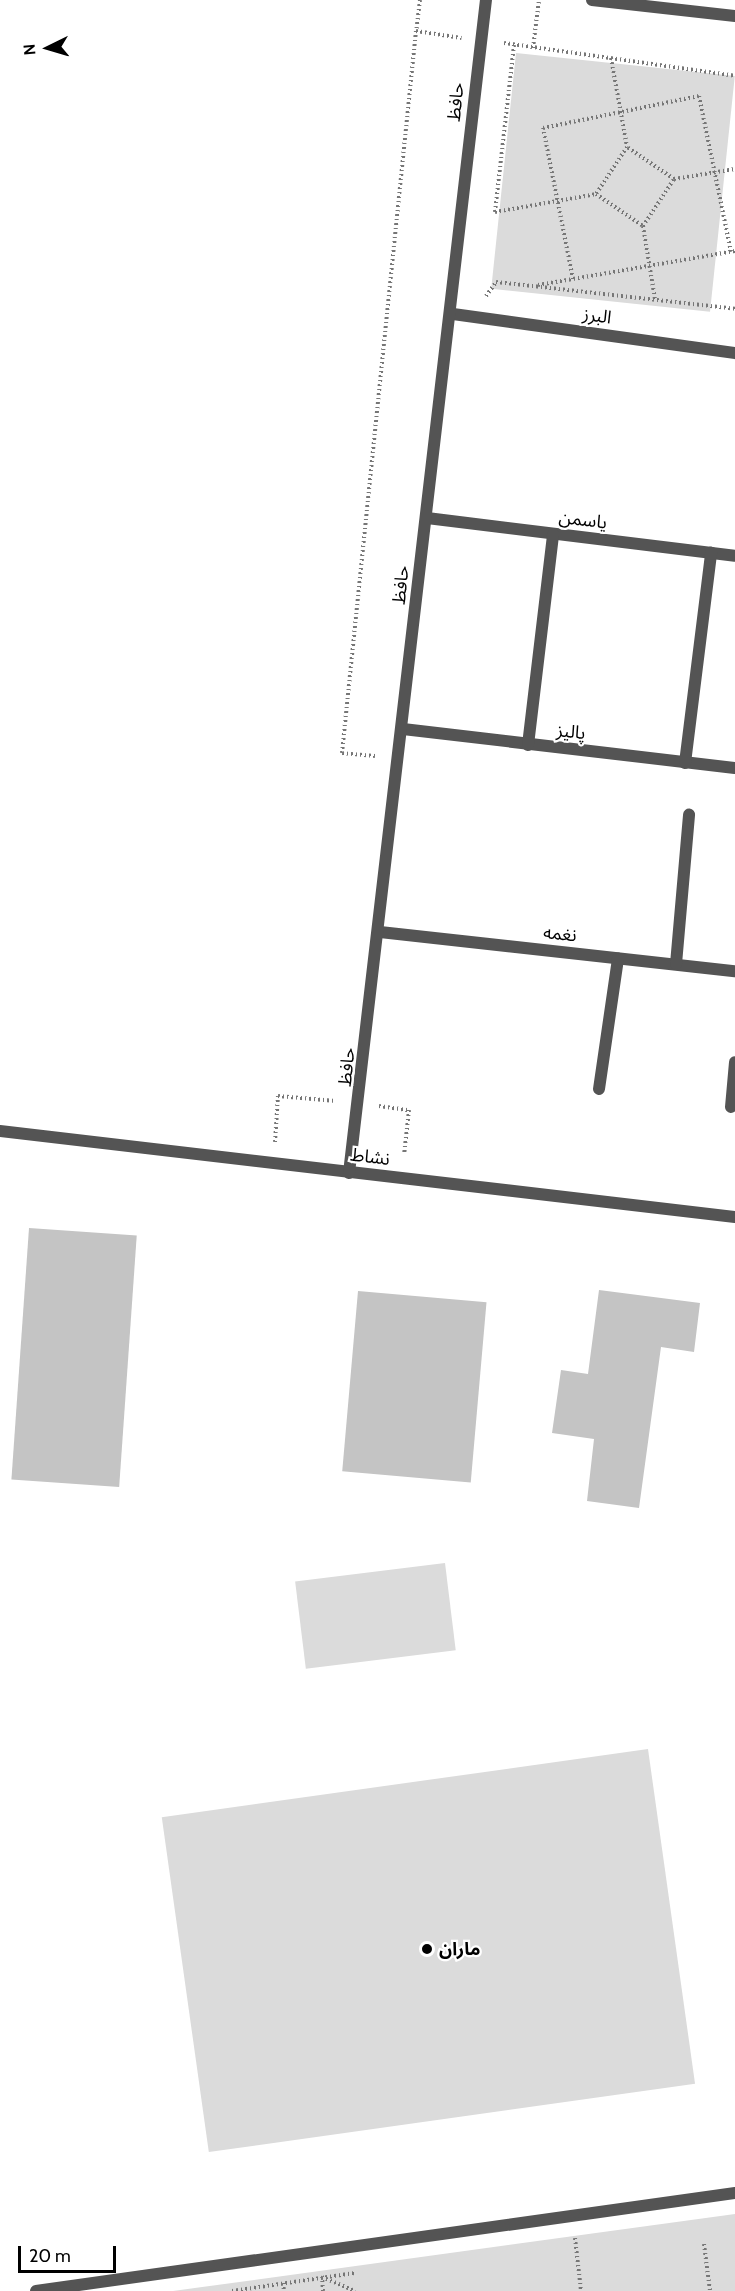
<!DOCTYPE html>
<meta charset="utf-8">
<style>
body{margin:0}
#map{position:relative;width:735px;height:2291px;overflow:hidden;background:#fff;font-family:Cabin,"Noto Sans Arabic",sans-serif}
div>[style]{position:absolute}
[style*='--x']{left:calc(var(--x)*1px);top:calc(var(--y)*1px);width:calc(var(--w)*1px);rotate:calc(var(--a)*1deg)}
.green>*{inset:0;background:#dbdbdb;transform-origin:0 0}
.building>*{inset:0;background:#c4c4c4;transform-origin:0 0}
.path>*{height:4px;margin-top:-2px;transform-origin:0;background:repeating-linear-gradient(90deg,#767676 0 1.5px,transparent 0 4.5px)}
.service>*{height:12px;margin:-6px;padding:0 6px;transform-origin:6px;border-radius:6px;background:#545454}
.minor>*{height:12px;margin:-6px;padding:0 6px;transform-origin:6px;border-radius:6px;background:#545454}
.tertiary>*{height:12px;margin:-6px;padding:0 6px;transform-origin:6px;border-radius:6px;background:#545454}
.dots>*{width:16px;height:16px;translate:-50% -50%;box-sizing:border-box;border:3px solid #fff;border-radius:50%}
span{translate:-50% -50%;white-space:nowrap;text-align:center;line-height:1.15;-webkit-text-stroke:4.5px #fff;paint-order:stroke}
.street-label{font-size:18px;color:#000}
.poi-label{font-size:18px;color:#000;font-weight:700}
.left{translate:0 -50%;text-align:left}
.north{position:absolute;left:18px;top:18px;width:60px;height:60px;-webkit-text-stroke:4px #fff;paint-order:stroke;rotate:265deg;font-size:16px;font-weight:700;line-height:24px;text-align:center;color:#000}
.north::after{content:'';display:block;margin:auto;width:21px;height:27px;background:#000;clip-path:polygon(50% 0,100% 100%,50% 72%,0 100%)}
.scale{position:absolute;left:18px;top:2246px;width:98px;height:27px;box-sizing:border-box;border:3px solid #000;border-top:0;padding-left:8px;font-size:18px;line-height:21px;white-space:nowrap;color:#000;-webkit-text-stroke:4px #fff;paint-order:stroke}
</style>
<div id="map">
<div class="green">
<i style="left:516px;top:53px;width:220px;height:237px;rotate:6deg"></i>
<i style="left:445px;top:1563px;width:88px;height:151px;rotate:83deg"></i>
<i style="left:648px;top:1749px;width:338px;height:491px;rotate:82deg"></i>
<i style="clip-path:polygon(735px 2214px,735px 2291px,173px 2291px)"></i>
</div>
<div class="building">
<i style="left:29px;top:1228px;width:108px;height:252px;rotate:4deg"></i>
<i style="clip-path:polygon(599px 1290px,700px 1303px,694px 1352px,661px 1347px,639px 1508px,587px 1501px,594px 1439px,552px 1433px,561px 1370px,588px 1374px)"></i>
<i style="left:358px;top:1291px;width:129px;height:181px;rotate:5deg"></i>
</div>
<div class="path">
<i style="--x:420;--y:0;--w:31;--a:97"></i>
<i style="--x:416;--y:31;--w:46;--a:8.8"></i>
<i style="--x:504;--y:43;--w:233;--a:8.1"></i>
<i style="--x:514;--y:45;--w:168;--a:96.5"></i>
<i style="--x:495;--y:212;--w:103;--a:-10.1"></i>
<i style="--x:596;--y:194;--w:57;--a:34.2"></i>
<i style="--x:643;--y:226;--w:56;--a:-56.6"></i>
<i style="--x:674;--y:179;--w:57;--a:-145.8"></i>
<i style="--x:627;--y:147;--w:56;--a:123.4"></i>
<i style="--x:533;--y:48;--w:48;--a:-82.9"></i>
<i style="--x:611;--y:58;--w:90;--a:79.8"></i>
<i style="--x:674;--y:179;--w:62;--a:-9.3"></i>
<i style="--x:643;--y:226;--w:74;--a:80.7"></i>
<i style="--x:573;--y:279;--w:154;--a:-101.2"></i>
<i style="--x:543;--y:128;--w:159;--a:-11.6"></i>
<i style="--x:699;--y:96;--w:159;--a:78.4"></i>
<i style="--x:538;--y:285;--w:200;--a:-9.8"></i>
<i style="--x:486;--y:296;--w:17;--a:-54"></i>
<i style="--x:496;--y:282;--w:241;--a:6.4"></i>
<i style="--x:375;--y:756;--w:33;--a:-175"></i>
<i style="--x:342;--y:753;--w:726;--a:-84.15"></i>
<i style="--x:379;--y:1106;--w:30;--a:8"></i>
<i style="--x:409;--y:1110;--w:45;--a:96.3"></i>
<i style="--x:275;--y:1142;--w:46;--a:-86.3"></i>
<i style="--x:278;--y:1096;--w:58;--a:4.9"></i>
<i style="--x:575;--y:2238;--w:53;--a:83.5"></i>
<i style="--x:704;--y:2244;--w:47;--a:82.7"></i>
<i style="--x:283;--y:2283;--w:8;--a:83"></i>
<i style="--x:232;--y:2291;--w:124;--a:-8.3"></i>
<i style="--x:323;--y:2291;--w:14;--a:-94"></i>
<i style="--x:322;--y:2277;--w:36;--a:23"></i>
</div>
<div class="service">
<i style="--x:36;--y:2291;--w:706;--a:-7.98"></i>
</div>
<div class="minor">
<i style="--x:453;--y:314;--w:285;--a:7.9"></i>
<i style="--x:427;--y:518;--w:310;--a:7"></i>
<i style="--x:403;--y:729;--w:334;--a:6.7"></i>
<i style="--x:528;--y:745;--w:212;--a:-83.2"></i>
<i style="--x:685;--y:763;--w:212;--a:-82.9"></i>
<i style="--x:380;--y:932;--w:357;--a:6.3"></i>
<i style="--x:676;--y:964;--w:150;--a:-85"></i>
<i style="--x:599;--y:1089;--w:132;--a:-81.7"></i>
<i style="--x:731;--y:1107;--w:45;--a:-84.9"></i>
<i style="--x:0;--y:1131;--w:740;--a:6.67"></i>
</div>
<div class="tertiary">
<i style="--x:592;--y:0;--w:144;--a:6.4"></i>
<i style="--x:349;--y:1173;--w:1181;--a:-83.34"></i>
</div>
<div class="dots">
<i style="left:427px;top:1949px;background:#000"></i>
</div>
<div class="street-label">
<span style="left:456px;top:102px;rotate:-84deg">حافظ</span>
<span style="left:597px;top:316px;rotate:8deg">البرز</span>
<span style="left:583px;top:520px;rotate:7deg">یاسمن</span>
<span style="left:401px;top:585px;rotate:-84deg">حافظ</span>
<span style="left:571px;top:732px;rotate:6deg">پالیز</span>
<span style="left:560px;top:934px;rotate:6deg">نغمه</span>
<span style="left:347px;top:1067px;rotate:-84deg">حافظ</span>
<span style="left:370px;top:1157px;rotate:7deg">نشاط</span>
</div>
<div class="poi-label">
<span class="left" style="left:439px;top:1949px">ماران</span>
</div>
<div class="north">N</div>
<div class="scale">20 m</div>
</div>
